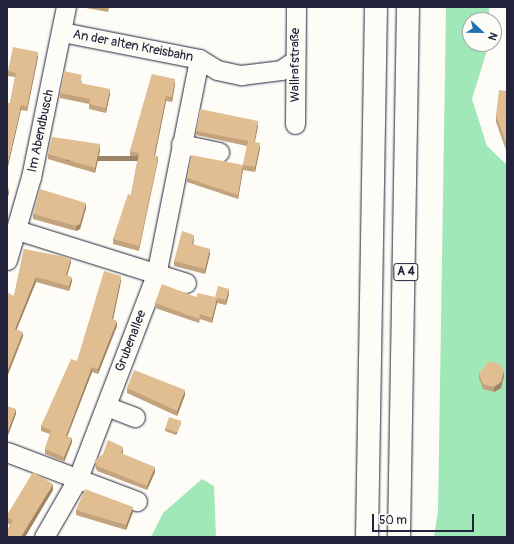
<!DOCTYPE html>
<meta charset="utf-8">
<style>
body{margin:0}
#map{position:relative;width:514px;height:544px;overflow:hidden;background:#fdfcf7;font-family:Pangolin,sans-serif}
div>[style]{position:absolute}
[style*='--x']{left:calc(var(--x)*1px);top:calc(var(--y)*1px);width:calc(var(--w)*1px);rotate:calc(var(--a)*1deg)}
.green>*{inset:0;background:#a0e8b7}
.roads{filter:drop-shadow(0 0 1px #22223b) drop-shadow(0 0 1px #22223b)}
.minor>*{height:19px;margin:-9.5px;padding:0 9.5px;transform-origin:9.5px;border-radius:9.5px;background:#fdfcf7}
.highway>*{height:22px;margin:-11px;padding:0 11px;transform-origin:11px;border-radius:11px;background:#fdfcf7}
.wall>*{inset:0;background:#c2a37e}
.shaded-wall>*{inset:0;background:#9e8466;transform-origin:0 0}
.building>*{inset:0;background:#e1bd92;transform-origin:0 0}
span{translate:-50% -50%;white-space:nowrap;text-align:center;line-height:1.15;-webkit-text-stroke:3.5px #fdfcf7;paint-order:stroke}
.shield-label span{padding:1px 3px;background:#fdfcf7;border:1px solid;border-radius:3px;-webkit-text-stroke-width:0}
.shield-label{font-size:12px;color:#22223b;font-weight:700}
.street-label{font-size:13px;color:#22223b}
.frame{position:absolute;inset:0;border:8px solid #22223b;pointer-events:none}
.north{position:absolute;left:462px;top:12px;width:40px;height:40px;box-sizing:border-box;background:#fdfcf7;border:1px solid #a5a5ac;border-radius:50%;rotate:112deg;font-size:11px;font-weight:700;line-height:16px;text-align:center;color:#22223b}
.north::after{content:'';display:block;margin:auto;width:14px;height:18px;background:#1f6fb2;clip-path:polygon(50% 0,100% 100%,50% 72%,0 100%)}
.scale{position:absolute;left:372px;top:514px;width:102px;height:18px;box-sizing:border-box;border:2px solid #22223b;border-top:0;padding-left:5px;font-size:12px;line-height:14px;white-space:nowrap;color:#22223b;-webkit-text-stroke:3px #fdfcf7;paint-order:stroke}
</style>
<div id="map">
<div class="green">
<i style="clip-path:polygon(446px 7px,489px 7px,489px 20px,470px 20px,470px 44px,489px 44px,472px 99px,487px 146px,507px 165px,507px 537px,434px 537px,438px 511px)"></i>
<i style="clip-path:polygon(202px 479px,214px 486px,216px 537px,151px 537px,163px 513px)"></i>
</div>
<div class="roads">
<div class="minor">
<i style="--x:62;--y:32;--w:140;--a:11.1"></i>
<i style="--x:199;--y:59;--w:21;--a:31"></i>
<i style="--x:217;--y:70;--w:25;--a:12"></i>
<i style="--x:241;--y:75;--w:40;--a:-7.1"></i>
<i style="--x:281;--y:70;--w:14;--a:-34"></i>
<i style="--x:295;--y:124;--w:117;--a:-89.5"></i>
<i style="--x:181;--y:144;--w:39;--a:12"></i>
<i style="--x:17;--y:230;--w:177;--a:17.4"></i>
<i style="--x:7;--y:260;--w:86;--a:-73.9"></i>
<i style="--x:31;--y:177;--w:174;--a:-78.4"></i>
<i style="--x:106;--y:406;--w:31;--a:21"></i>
<i style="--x:7;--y:452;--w:139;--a:20.7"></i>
<i style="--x:44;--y:537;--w:68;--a:-60"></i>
<i style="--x:78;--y:478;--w:217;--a:-69"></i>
<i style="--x:156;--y:275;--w:220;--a:-78.7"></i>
</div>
<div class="highway">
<i style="--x:367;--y:537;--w:530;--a:-89.03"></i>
<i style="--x:399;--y:537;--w:530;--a:-89.03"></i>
</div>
</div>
<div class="wall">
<i style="clip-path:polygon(86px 7px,109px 7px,108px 12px,86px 8px)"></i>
<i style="clip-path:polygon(38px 57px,27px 111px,21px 110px,10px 103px,15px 77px,8px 76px,8px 71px)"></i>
<i style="clip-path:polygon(152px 74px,175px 84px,172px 102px,166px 101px,155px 156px,158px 161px,139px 251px,113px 244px,113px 239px,131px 195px,138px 157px,130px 156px,130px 151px)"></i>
<i style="clip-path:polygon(82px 80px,81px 83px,110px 94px,106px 113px,89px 109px,89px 104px,60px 98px,60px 93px)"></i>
<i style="clip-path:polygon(507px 91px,507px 153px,496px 122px,496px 115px)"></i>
<i style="clip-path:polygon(258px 126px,254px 142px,260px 148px,255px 172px,243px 170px,238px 199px,187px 182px,187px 178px,243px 165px,247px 146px,196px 135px,196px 131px)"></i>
<i style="clip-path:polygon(100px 150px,95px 173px,48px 159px,48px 154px)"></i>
<i style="clip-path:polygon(86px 208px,80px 229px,76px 231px,33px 219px,33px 214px)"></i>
<i style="clip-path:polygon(194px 240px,193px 244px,210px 254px,205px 274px,174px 266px,174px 261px)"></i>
<i style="clip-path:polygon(24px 249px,71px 262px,67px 275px,72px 281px,69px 291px,36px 282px,17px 329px,23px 336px,7px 377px,7px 297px,14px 296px)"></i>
<i style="clip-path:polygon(121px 281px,113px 320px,117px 326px,98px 374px,92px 372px,67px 436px,72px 442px,64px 462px,45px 454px,45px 449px,50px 434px,41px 431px,41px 426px)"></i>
<i style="clip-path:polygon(229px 294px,226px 305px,217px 303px,212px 323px,200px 319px,199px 323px,155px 308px,155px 303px,196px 297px,215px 297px)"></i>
<i style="clip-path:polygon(479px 373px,504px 376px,501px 388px,494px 392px,483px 389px,479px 378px)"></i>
<i style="clip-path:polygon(127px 388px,185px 395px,177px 416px,127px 393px)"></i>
<i style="clip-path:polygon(181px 423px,176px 435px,165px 431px,165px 428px)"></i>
<i style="clip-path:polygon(123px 451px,122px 454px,155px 472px,147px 490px,97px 471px,95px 465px,95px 460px)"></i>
<i style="clip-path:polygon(53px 490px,25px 537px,7px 537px,10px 525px,7px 523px,7px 515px)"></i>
<i style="clip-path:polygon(76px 510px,133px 512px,126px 530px,76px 515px)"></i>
</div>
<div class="shaded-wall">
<i style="clip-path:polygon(38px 52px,38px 57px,27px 111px,27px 107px)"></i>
<i style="clip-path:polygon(175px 79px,175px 84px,172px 102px,172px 97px)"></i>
<i style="clip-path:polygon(110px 89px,110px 94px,106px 113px,106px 108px)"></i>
<i style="clip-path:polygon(166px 96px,166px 101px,154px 160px,154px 156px)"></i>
<i style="clip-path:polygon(21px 105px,21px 110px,7px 171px,7px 166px)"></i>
<i style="clip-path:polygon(258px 121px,258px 126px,254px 147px,254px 142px)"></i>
<i style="clip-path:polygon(260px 143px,260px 148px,255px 172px,255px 167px)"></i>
<i style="clip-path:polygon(100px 144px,100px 150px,95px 173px,95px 168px)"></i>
<i style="left:158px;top:156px;width:5px;height:92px;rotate:90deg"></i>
<i style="clip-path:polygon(243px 165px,243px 170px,238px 199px,238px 195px)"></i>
<i style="clip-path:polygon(9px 188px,9px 193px,7px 201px,7px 197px)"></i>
<i style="clip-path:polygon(86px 203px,86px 208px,80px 229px,76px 231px,76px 226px)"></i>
<i style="clip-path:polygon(194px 235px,194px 240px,192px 249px,192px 244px)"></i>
<i style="clip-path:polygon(210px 249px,210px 254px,205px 274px,205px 269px)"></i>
<i style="clip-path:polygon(71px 258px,71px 262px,66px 280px,66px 275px)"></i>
<i style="clip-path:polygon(121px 276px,121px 281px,112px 324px,112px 319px)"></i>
<i style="clip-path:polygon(36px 277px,36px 282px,15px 333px,15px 329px)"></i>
<i style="clip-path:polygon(72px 277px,72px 281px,69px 291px,69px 286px)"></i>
<i style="clip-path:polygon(229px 289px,229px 294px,226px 305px,226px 300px)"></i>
<i style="clip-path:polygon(217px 298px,217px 303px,212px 323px,212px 318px)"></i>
<i style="clip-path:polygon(117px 321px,117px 326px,98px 374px,98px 369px)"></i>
<i style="clip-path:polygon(23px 332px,23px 336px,7px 377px,7px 372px)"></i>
<i style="clip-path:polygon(92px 367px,92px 372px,66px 440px,66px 436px)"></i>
<i style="clip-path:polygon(504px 371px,504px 376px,501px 388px,494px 392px,494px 387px)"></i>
<i style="clip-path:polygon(185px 390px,185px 395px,177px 416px,177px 411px)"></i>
<i style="clip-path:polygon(16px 409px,16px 414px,7px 438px,7px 433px)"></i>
<i style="clip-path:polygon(181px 421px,181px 423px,176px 435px,176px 432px)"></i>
<i style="clip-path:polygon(72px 438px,72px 442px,64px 462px,64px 457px)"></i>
<i style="clip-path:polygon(123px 447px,123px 451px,121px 458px,121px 453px)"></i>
<i style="clip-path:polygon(155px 467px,155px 472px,147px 490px,147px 486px)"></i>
<i style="clip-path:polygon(53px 484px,53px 490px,25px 537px,21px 537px)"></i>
<i style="clip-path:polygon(133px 507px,133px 512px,126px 530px,126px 525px)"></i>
</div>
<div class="building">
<i style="clip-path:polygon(13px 47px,38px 52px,27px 107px,21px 105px,7px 166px,7px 103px,10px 103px,16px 73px,8px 71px)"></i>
<i style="clip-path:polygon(64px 71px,82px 75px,80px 83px,110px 89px,106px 108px,89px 104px,90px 99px,60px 93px)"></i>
<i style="clip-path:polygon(152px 74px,175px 79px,172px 97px,166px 96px,154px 156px,158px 156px,139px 246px,113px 239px,128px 194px,131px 195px,139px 153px,130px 151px)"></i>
<i style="clip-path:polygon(499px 90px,507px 91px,507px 146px,496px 115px)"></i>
<i style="clip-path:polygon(200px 109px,258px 121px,254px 142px,260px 143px,255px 167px,243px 165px,248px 141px,196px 131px)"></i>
<i style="clip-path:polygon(52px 137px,100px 144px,95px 168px,48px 154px)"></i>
<i style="clip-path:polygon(191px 155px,243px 165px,238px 195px,187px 178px)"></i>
<i style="clip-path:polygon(7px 188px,9px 188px,7px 197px)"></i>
<i style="clip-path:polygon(40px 189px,86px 203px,80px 224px,76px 226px,33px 214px)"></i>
<i style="clip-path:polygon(182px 231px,194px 235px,192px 244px,210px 249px,205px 269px,174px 261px)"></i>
<i style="clip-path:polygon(24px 249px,71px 258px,66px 275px,72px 277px,69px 286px,36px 277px,15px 329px,23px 332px,7px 372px,7px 297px,8px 293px,14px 296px)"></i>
<i style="clip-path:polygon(104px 271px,121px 276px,112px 319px,117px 321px,98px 369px,92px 367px,66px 436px,72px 438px,64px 457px,45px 449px,51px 430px,41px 426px,71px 359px,77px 361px)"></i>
<i style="clip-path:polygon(162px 284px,196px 297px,198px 293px,215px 297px,218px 286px,229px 289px,226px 300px,217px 298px,212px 318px,200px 314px,199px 319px,155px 303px)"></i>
<i style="clip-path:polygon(489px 361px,500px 364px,504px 371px,501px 382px,494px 387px,483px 384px,479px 373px)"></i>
<i style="clip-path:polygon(134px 370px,185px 390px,177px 411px,127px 388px)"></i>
<i style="clip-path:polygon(7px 406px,16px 409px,7px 433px)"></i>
<i style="left:169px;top:417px;width:13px;height:12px;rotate:18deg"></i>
<i style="clip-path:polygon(108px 440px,123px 447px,121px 453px,155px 467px,147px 486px,97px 466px,95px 460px,103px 454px)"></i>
<i style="clip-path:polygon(33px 472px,53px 484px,21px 537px,7px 537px,7px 530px,13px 520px,7px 517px,7px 515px)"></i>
<i style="clip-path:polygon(85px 489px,133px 507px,126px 525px,76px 510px)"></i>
</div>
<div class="shield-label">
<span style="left:406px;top:272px">A 4</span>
</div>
<div class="street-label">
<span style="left:133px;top:46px;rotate:11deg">An der alten Kreisbahn</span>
<span style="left:295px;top:65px;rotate:-90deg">Wallrafstraße</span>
<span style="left:41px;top:131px;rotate:-78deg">Im Abendbusch</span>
<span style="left:131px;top:341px;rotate:-69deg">Grubenallee</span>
</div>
<div class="frame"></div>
<div class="north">N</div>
<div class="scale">50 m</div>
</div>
